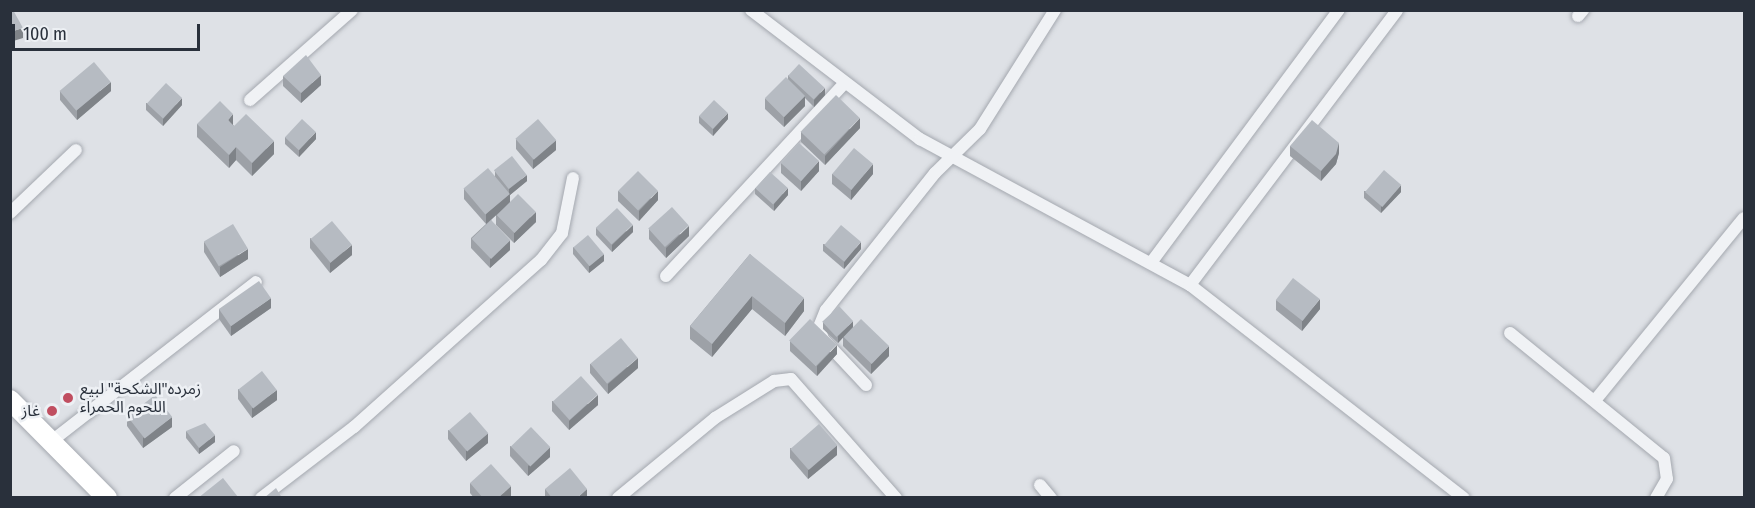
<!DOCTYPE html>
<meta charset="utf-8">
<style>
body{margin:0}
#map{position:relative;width:1755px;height:508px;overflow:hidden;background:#dee1e6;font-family:"Fira Sans Condensed","Noto Sans Arabic",sans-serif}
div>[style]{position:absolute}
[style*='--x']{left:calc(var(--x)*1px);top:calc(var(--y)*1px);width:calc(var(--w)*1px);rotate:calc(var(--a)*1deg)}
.roads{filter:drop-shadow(0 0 2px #a4a8af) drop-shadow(0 0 2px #a4a8af)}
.street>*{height:12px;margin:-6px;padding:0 6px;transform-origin:6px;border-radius:6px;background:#f0f2f5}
.primary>*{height:20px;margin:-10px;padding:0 10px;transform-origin:10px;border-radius:10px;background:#fff}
.wall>*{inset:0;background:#9da1a7}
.shaded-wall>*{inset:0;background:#7f8388}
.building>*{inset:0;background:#b6bbc2;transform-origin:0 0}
.dots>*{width:16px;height:16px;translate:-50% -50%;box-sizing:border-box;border:3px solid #edf0f4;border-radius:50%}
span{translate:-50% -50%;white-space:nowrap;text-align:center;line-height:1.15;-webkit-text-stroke:5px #edf0f4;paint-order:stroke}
.poi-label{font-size:16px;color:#29303b}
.left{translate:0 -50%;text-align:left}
.right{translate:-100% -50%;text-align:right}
.frame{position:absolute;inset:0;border:12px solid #29303b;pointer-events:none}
.scale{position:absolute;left:12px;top:24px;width:188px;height:27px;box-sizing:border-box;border:3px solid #29303b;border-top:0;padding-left:8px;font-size:18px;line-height:21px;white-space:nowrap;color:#29303b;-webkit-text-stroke:4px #edf0f4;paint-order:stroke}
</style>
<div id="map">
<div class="roads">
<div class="street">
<i style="--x:751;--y:10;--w:213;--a:37.4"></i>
<i style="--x:920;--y:139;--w:307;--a:28.4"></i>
<i style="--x:1190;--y:285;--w:347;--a:37.9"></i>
<i style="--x:1578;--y:16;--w:8;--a:-50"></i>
<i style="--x:250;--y:100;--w:136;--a:-41.4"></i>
<i style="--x:10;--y:213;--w:91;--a:-43.7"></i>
<i style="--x:1153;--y:260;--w:312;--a:-53.4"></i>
<i style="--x:666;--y:276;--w:262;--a:-47.2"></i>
<i style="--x:1190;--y:285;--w:344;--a:-53"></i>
<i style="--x:1510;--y:333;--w:198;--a:39.1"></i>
<i style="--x:1664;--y:458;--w:21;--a:82"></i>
<i style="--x:1667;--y:479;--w:22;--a:120"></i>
<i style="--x:866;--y:385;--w:63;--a:-133.1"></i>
<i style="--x:823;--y:339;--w:13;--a:-108"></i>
<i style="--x:819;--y:327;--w:18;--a:-68"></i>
<i style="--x:826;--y:310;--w:175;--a:-51.5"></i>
<i style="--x:935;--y:173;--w:63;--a:-44.4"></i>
<i style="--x:980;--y:129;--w:141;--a:-57.8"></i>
<i style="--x:1597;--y:398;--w:232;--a:-50.8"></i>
<i style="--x:53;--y:440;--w:257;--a:-37.9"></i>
<i style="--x:1040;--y:485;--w:17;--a:50"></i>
<i style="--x:175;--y:498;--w:75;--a:-38.5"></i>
<i style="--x:261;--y:498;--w:117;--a:-37.4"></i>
<i style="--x:354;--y:427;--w:251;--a:-41.8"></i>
<i style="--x:541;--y:260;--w:34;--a:-52"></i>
<i style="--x:562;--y:233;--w:56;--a:-78.7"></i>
<i style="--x:618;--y:498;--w:126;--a:-39.5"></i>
<i style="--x:715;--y:418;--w:70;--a:-32.1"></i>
<i style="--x:774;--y:381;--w:17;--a:-7"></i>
<i style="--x:791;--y:379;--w:159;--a:48.6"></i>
</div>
<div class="primary">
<i style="--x:10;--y:400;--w:138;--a:45.3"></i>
</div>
</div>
<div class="wall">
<i style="clip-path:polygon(788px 75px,825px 95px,814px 107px,805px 98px,805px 106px,784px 127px,765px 109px,765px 99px,788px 79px)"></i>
<i style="clip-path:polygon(283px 76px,321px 85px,301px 103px,283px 86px)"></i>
<i style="clip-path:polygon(60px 91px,111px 91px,77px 120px,60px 100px)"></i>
<i style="clip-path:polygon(146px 103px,182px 105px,163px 126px,146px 110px)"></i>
<i style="clip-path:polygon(699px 116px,728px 119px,713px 136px,699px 123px)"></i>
<i style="clip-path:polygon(197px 124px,233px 125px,274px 154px,252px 176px,236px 160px,229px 168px,197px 137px)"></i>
<i style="clip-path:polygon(860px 128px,825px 165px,801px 142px,801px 132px)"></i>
<i style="clip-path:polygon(285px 137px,316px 139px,299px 157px,285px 144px)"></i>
<i style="clip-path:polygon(516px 139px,556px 150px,533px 169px,516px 149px)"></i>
<i style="clip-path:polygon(1290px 146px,1339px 153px,1336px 164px,1321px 181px,1290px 156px)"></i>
<i style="clip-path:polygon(781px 163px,819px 171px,801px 191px,781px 173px)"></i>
<i style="clip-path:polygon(495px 171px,527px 181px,510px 195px,510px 202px,536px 222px,514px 243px,496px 225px,496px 215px,491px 220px,510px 250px,490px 268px,471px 248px,471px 238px,486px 224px,464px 199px,464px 189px,495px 176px)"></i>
<i style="clip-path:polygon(832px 174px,873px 174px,851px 200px,832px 184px)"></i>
<i style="clip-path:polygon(755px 188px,788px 195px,774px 211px,755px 194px)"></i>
<i style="clip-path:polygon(618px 191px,658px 200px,639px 221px,618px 201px)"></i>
<i style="clip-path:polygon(1364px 191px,1401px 192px,1381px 213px,1364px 198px)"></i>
<i style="clip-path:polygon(596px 228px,633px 232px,612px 252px,596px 235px)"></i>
<i style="clip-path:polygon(649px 229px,689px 236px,666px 258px,649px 239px)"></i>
<i style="clip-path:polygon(310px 238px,352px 255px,330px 273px,310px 248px)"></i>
<i style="clip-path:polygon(204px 242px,248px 259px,220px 277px,204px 252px)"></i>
<i style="clip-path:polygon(823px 244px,861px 249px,844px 269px,823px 251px)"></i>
<i style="clip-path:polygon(573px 247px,604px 261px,589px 273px,573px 254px)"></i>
<i style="clip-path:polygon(750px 254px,804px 311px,785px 336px,752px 309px,712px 357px,690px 339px,690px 326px)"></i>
<i style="clip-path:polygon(1276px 300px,1320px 309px,1302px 331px,1276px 310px)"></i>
<i style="clip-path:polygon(271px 308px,231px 336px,219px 319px,219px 309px)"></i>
<i style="clip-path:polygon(823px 322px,853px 327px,889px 356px,871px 374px,843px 346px,843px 337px,838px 343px,823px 329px)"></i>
<i style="clip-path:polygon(790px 341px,837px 354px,817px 376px,790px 351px)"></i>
<i style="clip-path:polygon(590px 364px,638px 368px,608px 394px,590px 373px)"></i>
<i style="clip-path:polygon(238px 389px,277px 400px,252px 418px,238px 399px)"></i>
<i style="clip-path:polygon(552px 401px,598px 405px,569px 430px,552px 411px)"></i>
<i style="clip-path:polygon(127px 416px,172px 427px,143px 448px,127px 426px)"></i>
<i style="clip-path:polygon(448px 430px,488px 443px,466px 461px,448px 439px)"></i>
<i style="clip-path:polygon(186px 431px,215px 442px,199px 454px,186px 438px)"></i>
<i style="clip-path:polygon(510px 446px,550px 457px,528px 476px,510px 456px)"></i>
<i style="clip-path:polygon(790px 448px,837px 455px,808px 479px,790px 458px)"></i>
<i style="clip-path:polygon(470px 483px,511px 496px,509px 498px,474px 498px,470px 493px)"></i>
<i style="clip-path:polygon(545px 489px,587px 498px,545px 498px)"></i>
</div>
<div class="shaded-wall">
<i style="clip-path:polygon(23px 28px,23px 38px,10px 42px,10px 32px)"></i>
<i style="clip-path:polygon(321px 75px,321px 85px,301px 103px,301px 93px)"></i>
<i style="clip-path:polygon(111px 82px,111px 91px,77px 120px,77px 110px)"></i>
<i style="clip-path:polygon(825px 88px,825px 95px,814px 107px,814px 100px)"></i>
<i style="clip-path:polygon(805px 96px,805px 106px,784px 127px,784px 117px)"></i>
<i style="clip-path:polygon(182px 98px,182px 105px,163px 126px,163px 119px)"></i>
<i style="clip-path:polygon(728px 113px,728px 119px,713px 136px,713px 129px)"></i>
<i style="clip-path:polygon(233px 114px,233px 127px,228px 120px)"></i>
<i style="clip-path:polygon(860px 118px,860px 128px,825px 165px,825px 156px)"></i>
<i style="clip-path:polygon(316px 132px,316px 139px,299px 157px,299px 150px)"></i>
<i style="clip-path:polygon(556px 140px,556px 150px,533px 169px,533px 159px)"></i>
<i style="clip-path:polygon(274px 141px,274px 154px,252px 176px,252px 163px)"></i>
<i style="clip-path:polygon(1339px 143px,1339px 153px,1336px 164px,1321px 181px,1321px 171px)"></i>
<i style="clip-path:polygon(236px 147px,236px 160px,229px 168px,229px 155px)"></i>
<i style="clip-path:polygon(819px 161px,819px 171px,801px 191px,801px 181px)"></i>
<i style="clip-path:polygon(873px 164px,873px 174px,851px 200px,851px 190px)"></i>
<i style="clip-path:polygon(527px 175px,527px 181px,510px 195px,510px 203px,486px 224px,486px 214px,509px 194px,509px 189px)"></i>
<i style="clip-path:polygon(1401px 185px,1401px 192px,1381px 213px,1381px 207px)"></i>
<i style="clip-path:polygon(788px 188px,788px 195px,774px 211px,774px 204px)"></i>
<i style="clip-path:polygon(658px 191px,658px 200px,639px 221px,639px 211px)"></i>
<i style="clip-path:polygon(536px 212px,536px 222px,514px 243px,514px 233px)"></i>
<i style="clip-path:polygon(633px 225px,633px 232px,612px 252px,612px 245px)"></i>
<i style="clip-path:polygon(689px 226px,689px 236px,666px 258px,666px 248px)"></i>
<i style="clip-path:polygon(510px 240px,510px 250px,490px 268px,490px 258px)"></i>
<i style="clip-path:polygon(861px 242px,861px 249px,844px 269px,844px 262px)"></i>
<i style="clip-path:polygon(352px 245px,352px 255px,330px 273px,330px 263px)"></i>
<i style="clip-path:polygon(248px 249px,248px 259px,220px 277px,220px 267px)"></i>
<i style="clip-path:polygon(604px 254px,604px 261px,589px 273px,589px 266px)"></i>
<i style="clip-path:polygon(752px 296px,752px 309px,712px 357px,712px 344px)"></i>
<i style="clip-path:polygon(271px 298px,271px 308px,231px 336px,231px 326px)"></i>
<i style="clip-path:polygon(804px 298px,804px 311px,785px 336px,785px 323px)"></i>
<i style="clip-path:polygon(1320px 299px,1320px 309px,1302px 331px,1302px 321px)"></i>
<i style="clip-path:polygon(853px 321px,853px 327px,838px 343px,838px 336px)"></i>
<i style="clip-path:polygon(837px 345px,837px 354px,817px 376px,817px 366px)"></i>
<i style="clip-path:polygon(889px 346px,889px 356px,871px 374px,871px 364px)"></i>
<i style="clip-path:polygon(638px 358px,638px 368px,608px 394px,608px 384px)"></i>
<i style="clip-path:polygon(277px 390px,277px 400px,252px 418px,252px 408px)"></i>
<i style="clip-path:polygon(598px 395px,598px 405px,569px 430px,569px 421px)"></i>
<i style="clip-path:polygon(172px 417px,172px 427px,143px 448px,143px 438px)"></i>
<i style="clip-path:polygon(488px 433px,488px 443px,466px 461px,466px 451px)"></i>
<i style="clip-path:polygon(215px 435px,215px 442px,199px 454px,199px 448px)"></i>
<i style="clip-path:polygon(837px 445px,837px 455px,808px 479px,808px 469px)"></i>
<i style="clip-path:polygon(550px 447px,550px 457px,528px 476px,528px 466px)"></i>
<i style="clip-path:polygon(511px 486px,511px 496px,509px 498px,498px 498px)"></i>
<i style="clip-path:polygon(587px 489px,587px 498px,577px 498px)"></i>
</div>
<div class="building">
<i style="clip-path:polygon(10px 10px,13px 10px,23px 28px,10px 32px)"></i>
<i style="clip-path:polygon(306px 55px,321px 75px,301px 93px,283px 76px)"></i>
<i style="left:94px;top:62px;width:26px;height:45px;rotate:50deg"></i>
<i style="left:799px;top:64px;width:35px;height:16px;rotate:43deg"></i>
<i style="left:786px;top:77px;width:27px;height:30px;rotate:45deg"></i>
<i style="left:166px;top:83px;width:22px;height:28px;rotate:43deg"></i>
<i style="left:836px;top:95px;width:33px;height:51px;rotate:44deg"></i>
<i style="left:714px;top:100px;width:19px;height:22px;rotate:43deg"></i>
<i style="clip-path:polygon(220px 101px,233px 114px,228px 120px,234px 126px,246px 114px,274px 141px,252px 163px,236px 147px,229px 155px,197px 124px)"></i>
<i style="left:302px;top:119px;width:19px;height:25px;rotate:43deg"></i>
<i style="left:538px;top:119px;width:28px;height:30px;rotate:49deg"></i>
<i style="clip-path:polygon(1312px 120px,1339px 143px,1336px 154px,1321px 171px,1290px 146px)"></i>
<i style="left:799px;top:143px;width:27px;height:27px;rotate:42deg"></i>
<i style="left:854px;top:148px;width:25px;height:34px;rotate:40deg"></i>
<i style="left:512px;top:156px;width:24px;height:23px;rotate:52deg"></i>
<i style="left:488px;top:168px;width:34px;height:32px;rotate:50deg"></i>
<i style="left:1384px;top:170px;width:23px;height:29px;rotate:41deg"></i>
<i style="left:638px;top:171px;width:28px;height:28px;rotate:45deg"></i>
<i style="left:770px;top:172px;width:24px;height:22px;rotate:42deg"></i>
<i style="left:518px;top:194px;width:25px;height:30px;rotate:45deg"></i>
<i style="left:672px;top:207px;width:25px;height:32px;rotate:48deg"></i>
<i style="left:617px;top:208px;width:23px;height:29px;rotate:47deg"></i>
<i style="left:491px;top:220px;width:28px;height:27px;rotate:46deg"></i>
<i style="left:332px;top:221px;width:31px;height:28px;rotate:50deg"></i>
<i style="left:233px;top:224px;width:29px;height:34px;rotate:59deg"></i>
<i style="left:841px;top:225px;width:26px;height:26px;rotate:40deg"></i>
<i style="left:588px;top:235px;width:25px;height:19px;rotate:50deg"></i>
<i style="clip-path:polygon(750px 254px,804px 298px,785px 323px,752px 296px,712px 344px,690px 326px)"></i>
<i style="left:1293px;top:278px;width:34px;height:28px;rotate:38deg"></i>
<i style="left:259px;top:281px;width:21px;height:49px;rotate:55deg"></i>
<i style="left:839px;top:306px;width:21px;height:23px;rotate:47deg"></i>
<i style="left:810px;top:319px;width:37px;height:30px;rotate:44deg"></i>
<i style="left:861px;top:319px;width:39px;height:25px;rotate:44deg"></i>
<i style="left:621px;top:338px;width:26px;height:40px;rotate:50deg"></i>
<i style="left:262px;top:371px;width:24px;height:30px;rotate:52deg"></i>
<i style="left:581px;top:376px;width:25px;height:38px;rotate:48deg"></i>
<i style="left:155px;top:395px;width:28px;height:35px;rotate:52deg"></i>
<i style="left:470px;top:412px;width:28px;height:28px;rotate:49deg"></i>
<i style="clip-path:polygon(205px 423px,215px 435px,199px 448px,186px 431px)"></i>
<i style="left:819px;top:424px;width:28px;height:38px;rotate:49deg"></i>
<i style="left:531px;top:427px;width:28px;height:28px;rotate:46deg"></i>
<i style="clip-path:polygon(491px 464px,511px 486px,498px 498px,483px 498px,470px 483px)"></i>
<i style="clip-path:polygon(570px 468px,587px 489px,577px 498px,552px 498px,545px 489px)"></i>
<i style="clip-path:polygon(223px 478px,238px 497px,237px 498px,198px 498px)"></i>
<i style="clip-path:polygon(276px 488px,282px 498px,264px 498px)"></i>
</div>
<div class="dots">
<i style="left:68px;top:398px;background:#c04e60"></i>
<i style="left:52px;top:411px;background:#c04e60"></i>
</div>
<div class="poi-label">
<span class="left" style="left:80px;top:398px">زمرده"الشكحة" لبيع<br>اللحوم الحمراء</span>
<span class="right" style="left:40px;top:411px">غاز</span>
</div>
<div class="frame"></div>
<div class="scale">100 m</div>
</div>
